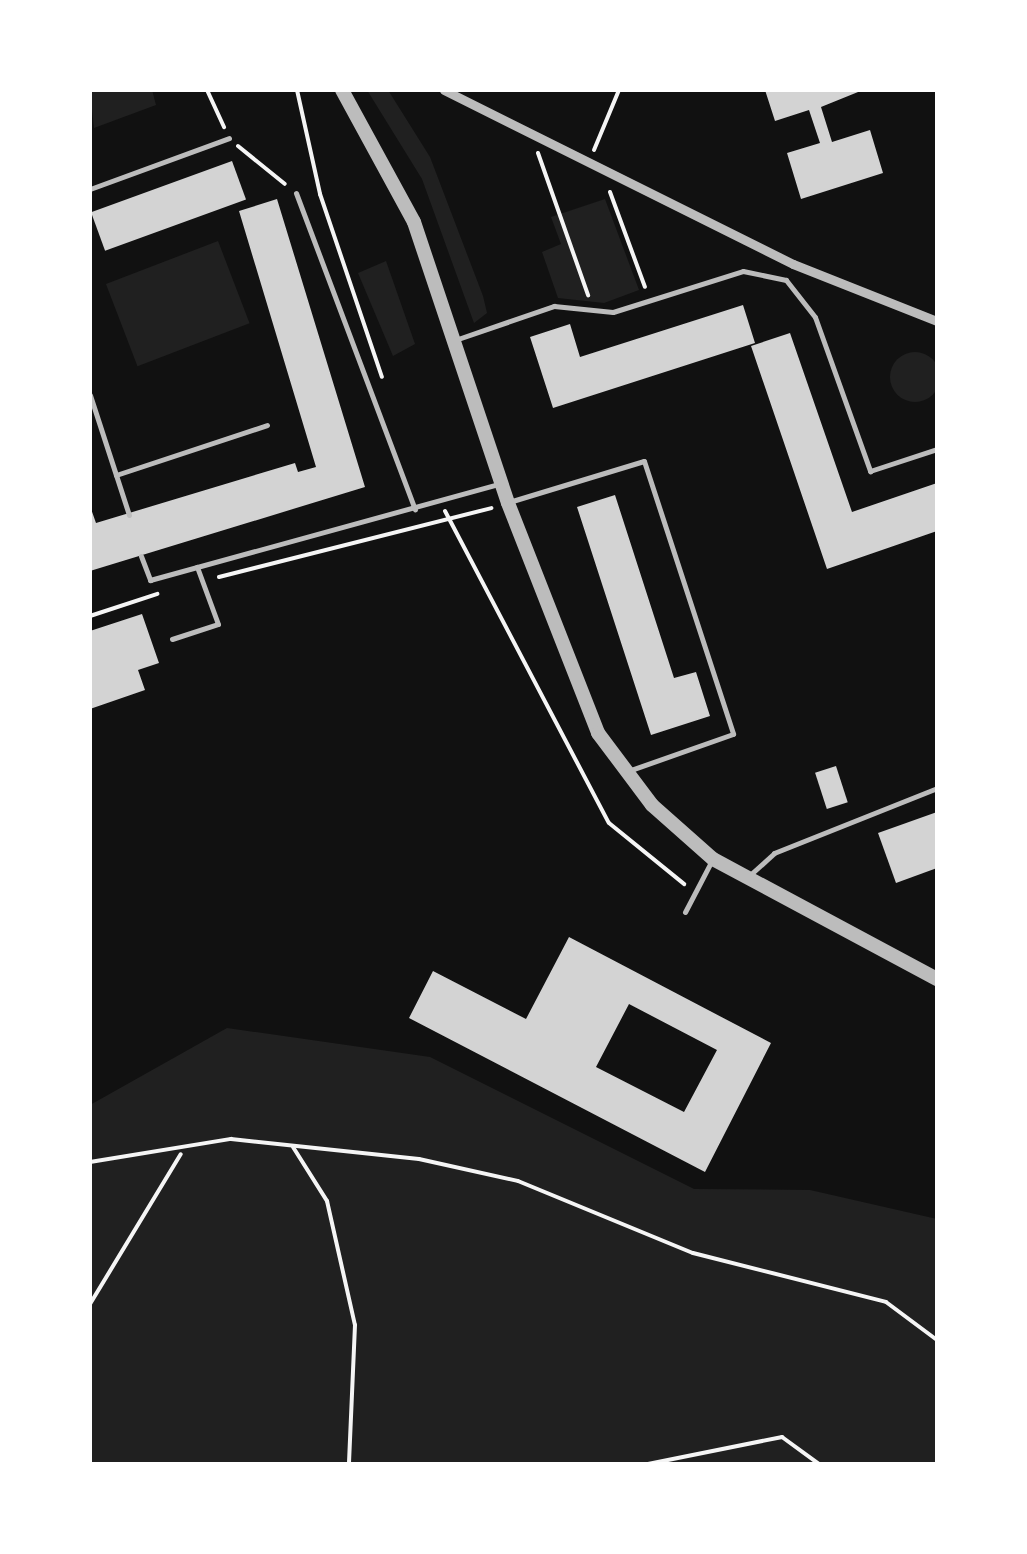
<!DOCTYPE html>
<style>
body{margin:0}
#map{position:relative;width:1027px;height:1554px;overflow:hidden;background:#111;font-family:Lora,serif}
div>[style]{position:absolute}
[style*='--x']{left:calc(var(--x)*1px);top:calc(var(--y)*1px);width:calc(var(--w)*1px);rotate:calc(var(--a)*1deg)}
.green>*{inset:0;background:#202020;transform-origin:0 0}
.round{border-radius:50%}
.building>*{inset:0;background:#d3d3d3;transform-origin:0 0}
.path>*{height:4px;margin:-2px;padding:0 2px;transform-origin:2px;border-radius:2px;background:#f5f5f5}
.service>*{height:5px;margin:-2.5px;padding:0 2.5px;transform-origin:2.5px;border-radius:2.5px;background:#bcbcbc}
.pedestrian>*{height:9px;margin:-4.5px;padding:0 4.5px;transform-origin:4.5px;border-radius:4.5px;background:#bcbcbc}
.tertiary>*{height:14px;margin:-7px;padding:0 7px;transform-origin:7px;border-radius:7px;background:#bcbcbc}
span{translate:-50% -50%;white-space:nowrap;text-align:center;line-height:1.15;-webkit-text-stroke:10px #fff;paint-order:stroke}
.frame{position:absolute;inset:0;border:92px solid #fff;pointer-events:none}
</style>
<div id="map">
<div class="green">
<i style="clip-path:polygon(90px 90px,152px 90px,156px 105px,94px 128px)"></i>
<i style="clip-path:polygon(367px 90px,388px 90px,430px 157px,483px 296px,487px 313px,474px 323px,422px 179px)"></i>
<i style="clip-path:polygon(605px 199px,639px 290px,604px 303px,558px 298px,542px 252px,561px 244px,551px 217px)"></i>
<i style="left:218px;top:241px;width:88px;height:120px;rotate:69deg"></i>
<i style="clip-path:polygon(386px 261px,415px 344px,393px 356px,358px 273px)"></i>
<i class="round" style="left:890px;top:352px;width:50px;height:50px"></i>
<i style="clip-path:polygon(227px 1028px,430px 1057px,694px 1189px,810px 1190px,937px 1219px,937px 1464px,90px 1464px,90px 1105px)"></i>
</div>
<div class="building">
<i style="clip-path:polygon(765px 90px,863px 90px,821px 107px,832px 142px,870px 130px,883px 173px,801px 199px,787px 153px,820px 143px,809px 110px,775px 121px)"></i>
<i style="left:232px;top:161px;width:41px;height:150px;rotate:70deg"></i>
<i style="clip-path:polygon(277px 199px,365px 487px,90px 571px,90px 506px,96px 523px,295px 463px,298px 472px,316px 467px,239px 211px)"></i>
<i style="clip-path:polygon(743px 305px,755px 343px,553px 408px,530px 337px,570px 324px,580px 357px)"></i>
<i style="clip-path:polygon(790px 333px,852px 512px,937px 483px,937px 531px,827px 569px,751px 346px)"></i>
<i style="clip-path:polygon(615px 495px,674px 678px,696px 672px,710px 716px,651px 735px,577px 507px)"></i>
<i style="clip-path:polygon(142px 614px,159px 663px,138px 670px,145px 690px,90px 709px,90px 631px)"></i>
<i style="left:836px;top:766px;width:38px;height:22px;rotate:72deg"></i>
<i style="clip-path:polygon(937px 812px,937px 868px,896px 883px,878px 833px)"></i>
<i style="clip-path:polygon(evenodd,569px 937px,771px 1043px,705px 1172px,409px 1018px,433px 971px,526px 1019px,569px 937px,629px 1004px,717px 1050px,684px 1112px,596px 1067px,629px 1004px)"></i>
</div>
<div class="path">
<i style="--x:207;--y:90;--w:41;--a:65.3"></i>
<i style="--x:297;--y:90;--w:107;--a:77.5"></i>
<i style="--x:320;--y:194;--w:193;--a:71.3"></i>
<i style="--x:238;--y:146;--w:60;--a:39"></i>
<i style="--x:594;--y:150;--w:65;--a:-67.4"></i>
<i style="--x:538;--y:153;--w:151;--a:70.6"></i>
<i style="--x:610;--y:192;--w:101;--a:69.8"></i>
<i style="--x:445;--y:511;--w:352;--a:62.3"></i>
<i style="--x:609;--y:823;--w:97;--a:39.1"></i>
<i style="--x:219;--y:577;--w:281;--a:-14.2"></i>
<i style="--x:90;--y:616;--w:71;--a:-18.2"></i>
<i style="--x:293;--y:1147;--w:64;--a:57.8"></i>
<i style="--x:327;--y:1201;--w:127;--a:77.3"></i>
<i style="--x:355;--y:1325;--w:139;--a:92.5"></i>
<i style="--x:90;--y:1162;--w:143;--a:-9.3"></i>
<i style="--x:231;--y:1139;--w:189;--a:6.1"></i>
<i style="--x:419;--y:1159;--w:101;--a:12.5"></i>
<i style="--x:518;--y:1181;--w:189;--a:22.4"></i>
<i style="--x:693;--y:1253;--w:199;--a:14.2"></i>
<i style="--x:886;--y:1302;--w:64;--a:36.7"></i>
<i style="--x:90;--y:1304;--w:175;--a:-58.8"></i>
<i style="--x:648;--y:1464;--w:137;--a:-11.4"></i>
<i style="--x:782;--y:1437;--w:46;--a:36.1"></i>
</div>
<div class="service">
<i style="--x:90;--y:189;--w:148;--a:-20.1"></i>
<i style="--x:296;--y:193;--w:338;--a:69.4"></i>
<i style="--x:455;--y:340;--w:105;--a:-19"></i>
<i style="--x:554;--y:306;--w:59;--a:5.8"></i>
<i style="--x:613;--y:312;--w:136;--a:-17.5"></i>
<i style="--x:743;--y:271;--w:44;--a:11.8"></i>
<i style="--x:786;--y:280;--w:47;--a:51.9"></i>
<i style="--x:815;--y:317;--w:164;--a:70.3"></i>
<i style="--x:870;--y:471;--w:71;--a:-18.2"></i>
<i style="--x:90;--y:395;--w:84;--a:72"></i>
<i style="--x:509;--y:502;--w:141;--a:-16.9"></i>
<i style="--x:644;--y:461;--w:287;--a:71.9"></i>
<i style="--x:733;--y:734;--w:111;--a:160.6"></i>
<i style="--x:129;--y:515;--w:42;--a:-108"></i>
<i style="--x:116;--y:475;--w:159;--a:-18.3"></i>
<i style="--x:141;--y:556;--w:26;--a:69"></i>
<i style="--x:150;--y:580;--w:361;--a:-15.4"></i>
<i style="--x:172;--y:639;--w:48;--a:-18.1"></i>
<i style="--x:218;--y:624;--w:61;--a:-110.2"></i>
<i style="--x:751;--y:874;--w:31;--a:-42"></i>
<i style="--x:774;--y:853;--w:175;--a:-21.7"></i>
<i style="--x:685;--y:912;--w:56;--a:-62.5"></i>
</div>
<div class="pedestrian">
<i style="--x:444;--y:90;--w:390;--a:26.5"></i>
<i style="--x:793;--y:264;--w:155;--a:21.6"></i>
</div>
<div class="tertiary">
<i style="--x:342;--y:90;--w:150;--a:61.4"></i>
<i style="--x:414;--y:222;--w:296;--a:71.5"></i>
<i style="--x:508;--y:503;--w:247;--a:68.6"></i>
<i style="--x:598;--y:733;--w:90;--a:53.1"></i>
<i style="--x:652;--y:805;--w:81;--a:41.5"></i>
<i style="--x:713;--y:859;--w:254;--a:28.2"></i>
</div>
<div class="frame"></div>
</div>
